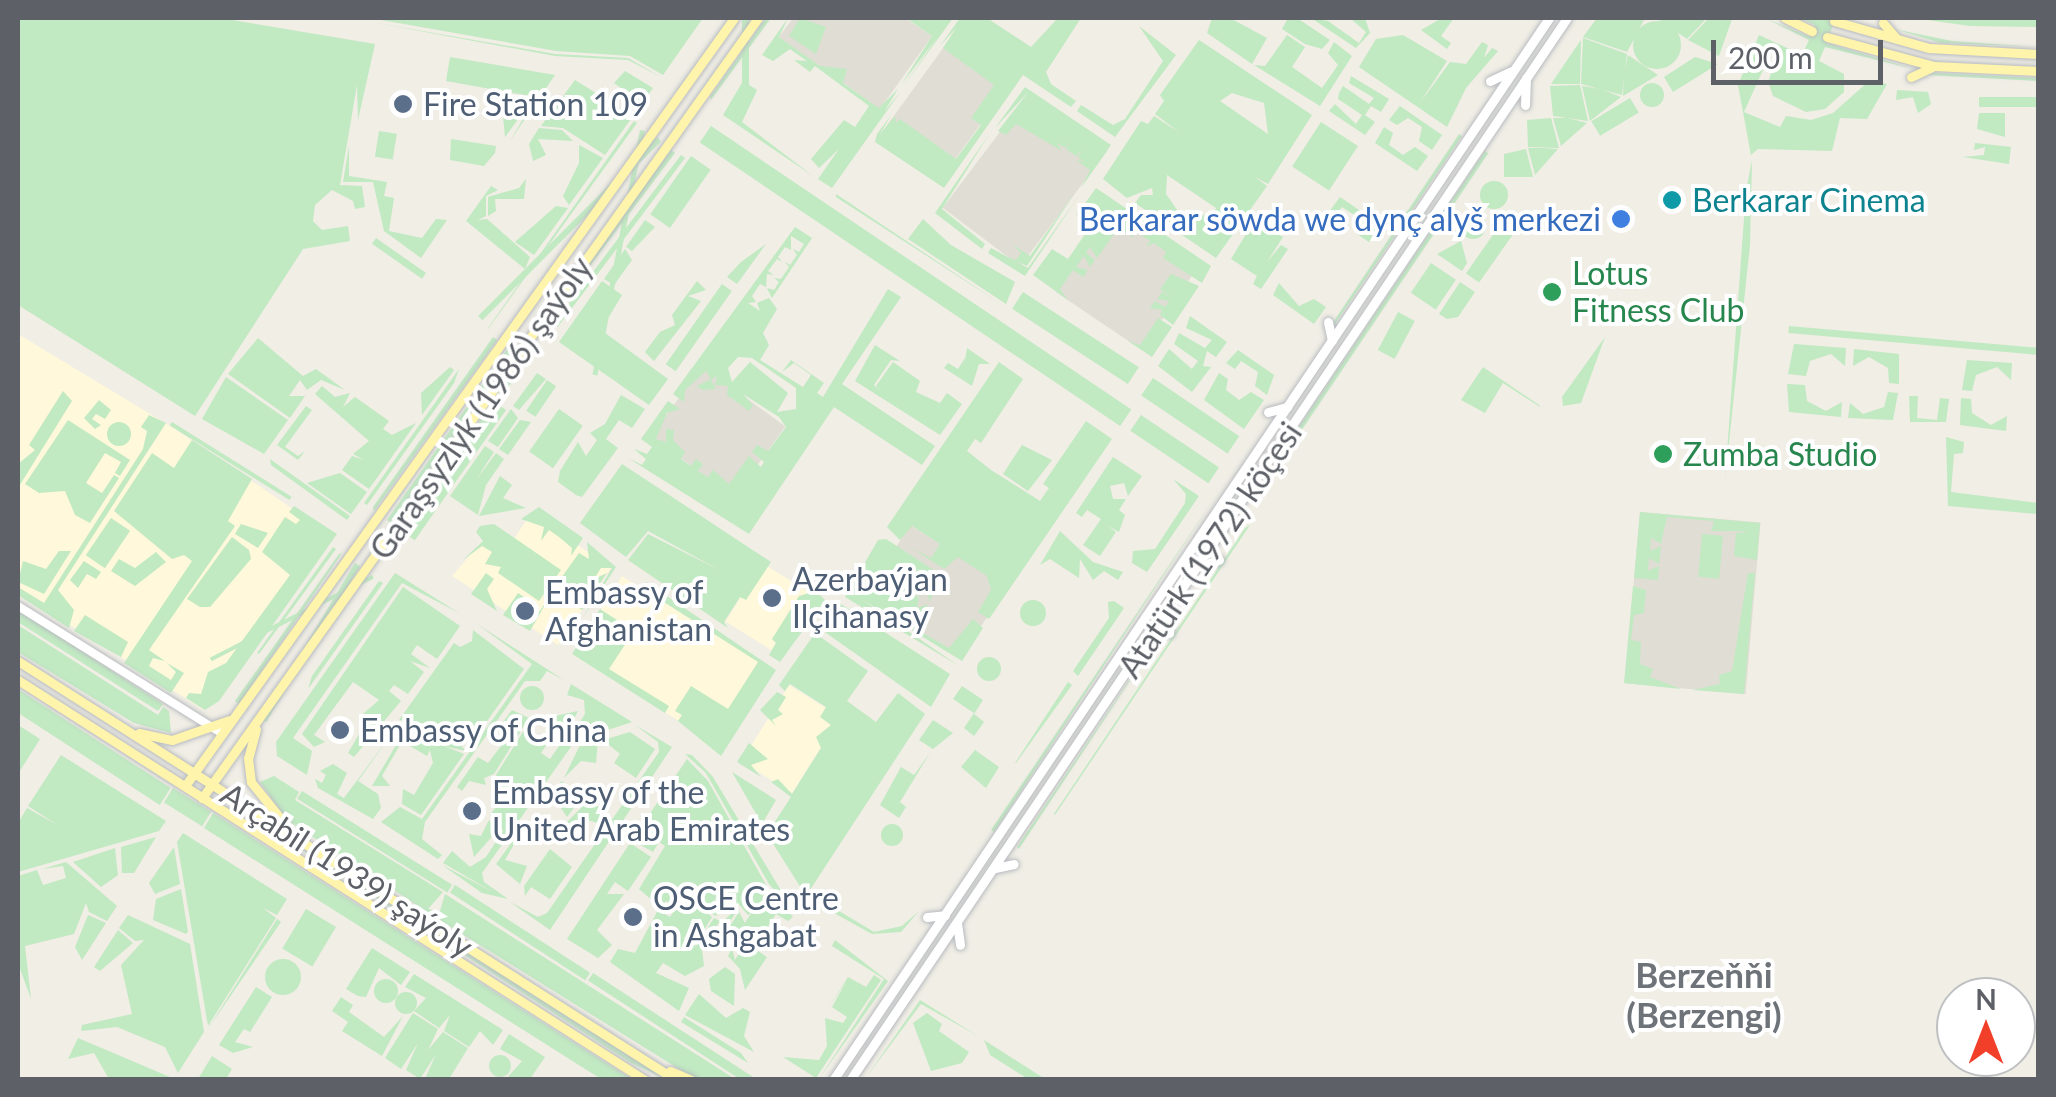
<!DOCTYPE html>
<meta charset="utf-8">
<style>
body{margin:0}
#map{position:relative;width:2056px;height:1097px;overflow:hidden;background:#f0eee5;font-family:Lato,sans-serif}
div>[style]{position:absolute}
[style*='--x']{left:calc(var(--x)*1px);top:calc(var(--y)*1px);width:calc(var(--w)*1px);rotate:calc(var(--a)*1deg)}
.commercial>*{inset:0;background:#fff8db;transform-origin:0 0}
.education>*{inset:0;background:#e0ddd4;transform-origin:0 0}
.green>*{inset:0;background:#c1e9c2;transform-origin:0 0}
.round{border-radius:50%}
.roads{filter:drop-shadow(0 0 2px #b8bbc0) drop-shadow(0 0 2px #b8bbc0)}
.tertiary>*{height:8px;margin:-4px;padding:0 4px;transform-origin:4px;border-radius:4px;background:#fff}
.secondary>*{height:9px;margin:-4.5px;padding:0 4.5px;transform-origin:4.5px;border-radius:4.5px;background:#fff}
.primary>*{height:9px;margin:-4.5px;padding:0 4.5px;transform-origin:4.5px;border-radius:4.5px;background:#fff4ab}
.dots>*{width:28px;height:28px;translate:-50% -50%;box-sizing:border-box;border:5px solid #fff;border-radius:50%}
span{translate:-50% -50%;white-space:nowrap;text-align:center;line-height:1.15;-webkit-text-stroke:8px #fff;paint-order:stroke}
.service-label{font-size:32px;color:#4e5e75}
.left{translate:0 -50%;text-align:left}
.culture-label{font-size:32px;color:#0d838f}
.shop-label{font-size:32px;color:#366cbe}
.right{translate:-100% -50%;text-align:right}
.leisure-label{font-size:32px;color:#27864d}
.street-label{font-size:32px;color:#5d6167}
.neighbourhood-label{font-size:35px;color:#6e7379;font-weight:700}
.frame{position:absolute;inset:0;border:20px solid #5d6167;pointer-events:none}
.north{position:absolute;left:1936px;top:977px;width:100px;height:100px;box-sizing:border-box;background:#fff;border:2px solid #bec0c2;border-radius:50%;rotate:0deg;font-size:28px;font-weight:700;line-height:40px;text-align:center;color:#5d6167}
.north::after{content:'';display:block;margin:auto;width:35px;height:45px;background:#f13f2a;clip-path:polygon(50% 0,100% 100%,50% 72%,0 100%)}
.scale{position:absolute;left:1711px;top:40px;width:172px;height:45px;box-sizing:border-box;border:5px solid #5d6167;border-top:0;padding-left:12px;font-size:30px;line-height:35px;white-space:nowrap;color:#5d6167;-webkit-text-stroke:8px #fff;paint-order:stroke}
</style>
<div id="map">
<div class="commercial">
<i style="clip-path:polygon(18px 334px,175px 429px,327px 532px,204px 710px,18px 592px)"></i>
<i style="clip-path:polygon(531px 513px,611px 568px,558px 645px,452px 576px,483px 540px,504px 554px)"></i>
<i style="left:762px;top:563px;width:54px;height:69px;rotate:32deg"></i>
<i style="left:622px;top:576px;width:165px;height:93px;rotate:32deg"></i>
<i style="left:789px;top:685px;width:60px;height:90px;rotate:32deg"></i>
</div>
<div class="education">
<i style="clip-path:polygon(793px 18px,905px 18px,932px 36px,880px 109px,779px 37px)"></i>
<i style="left:957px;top:29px;width:75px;height:130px;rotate:36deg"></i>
<i style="left:1030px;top:92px;width:97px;height:145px;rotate:37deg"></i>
<i style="left:1112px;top:208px;width:104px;height:101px;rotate:34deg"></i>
<i style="left:702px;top:366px;width:103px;height:87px;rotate:36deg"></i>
<i style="left:1640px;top:512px;width:121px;height:172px;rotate:5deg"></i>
<i style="left:910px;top:525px;width:114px;height:86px;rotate:32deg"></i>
</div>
<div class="green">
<i style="clip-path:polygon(18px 18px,220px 18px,375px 44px,358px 120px,357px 85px,340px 185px,362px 186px,365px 207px,355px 209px,353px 201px,332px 190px,315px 205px,313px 221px,322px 230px,348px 226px,350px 241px,303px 249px,195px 416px,18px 305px)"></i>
<i style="clip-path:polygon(370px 18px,703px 18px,663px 75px,630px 56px,556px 51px)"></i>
<i style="left:742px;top:18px;width:7px;height:86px"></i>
<i style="clip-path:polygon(766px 18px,771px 18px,711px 100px,710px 97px)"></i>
<i style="clip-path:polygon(788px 18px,779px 37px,820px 66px,847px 69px,843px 83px,879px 108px,898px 89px,884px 112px,901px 91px,832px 188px,818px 179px,839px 149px,819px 168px,811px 159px,844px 120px,855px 127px,869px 106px,815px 66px,810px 72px,794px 60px,807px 61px,790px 49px,773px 61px,762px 55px)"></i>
<i style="clip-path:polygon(800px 18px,826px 27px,816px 54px,789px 36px)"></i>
<i style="clip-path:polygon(906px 18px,953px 18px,903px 87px,939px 35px,901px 85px,932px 36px)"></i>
<i style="clip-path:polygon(960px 18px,987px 18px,1031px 47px,1058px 18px,1081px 18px,1046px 72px,1051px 84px,1076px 101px,1071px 107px,1023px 75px,944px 188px,875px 142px,877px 134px,892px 114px,880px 134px,895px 116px,896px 123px,900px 119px,956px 159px,981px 125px,971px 118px,994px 85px,943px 48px,956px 28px,940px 46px)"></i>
<i style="clip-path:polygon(1212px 18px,1230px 18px,1267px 38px,1252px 64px,1207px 33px)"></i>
<i style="clip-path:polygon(1288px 18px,1297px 18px,1330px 40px,1322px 49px,1305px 44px,1282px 29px)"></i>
<i style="clip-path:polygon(1311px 18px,1328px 21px,1359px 43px,1366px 32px,1350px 18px,1365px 18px,1370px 33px,1356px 48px)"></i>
<i style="clip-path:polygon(1442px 18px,1454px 18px,1441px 36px,1451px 43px,1447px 49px,1421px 30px)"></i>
<i style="clip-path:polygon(1597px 18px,1645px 18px,1627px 52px,1583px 37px)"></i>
<i style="clip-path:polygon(1656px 18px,1707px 18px,1687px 39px)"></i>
<i style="clip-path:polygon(1709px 18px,1732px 19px,1719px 56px,1688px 40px)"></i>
<i style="clip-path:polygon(1765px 18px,1810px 37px,1815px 25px,1800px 18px,1836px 18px,1826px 43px,1917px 70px,1825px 47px,1819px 61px,1844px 74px,1844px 92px,1825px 109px,1806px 112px,1773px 96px,1768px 82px,1779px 52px,1772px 50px,1744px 112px,1780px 127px,1786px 116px,1811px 120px,1833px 113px,1869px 81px,1887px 84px,1867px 119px,1840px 118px,1832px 151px,1758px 149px,1751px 155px,1738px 85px,1759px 35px,1802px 55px,1809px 40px)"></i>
<i style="clip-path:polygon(1913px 18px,2038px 18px,2038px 27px,1970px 26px)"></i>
<i class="round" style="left:1633px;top:21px;width:48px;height:48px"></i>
<i style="clip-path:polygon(371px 22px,555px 54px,628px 58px,661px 77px,628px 60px,555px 56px)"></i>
<i style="clip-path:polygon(1139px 26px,1176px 55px,1115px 137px,1077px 111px,1081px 105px,1113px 125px,1125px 119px,1163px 61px)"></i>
<i style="clip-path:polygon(1894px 29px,1952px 41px,2038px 47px,1941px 43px)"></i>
<i style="clip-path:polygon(1287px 35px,1305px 47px,1292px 67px,1322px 88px,1338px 65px,1328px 53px,1334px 42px,1352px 56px,1320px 106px,1254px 65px,1265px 66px)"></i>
<i style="clip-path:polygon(1403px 35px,1447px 61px,1419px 104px,1450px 62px,1466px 64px,1482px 42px,1488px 45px,1484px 58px,1492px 48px,1498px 51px,1466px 88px,1447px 127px,1359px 67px,1376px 39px)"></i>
<i style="clip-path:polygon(1583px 38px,1627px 54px,1622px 95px,1581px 84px)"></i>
<i style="clip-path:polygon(evenodd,1199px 40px,1312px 115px,1268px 184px,1255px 177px,1267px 186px,1216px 258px,1135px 203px,1141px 195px,1153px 195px,1152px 188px,1127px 198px,1103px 179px,1141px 121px,1148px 124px,1154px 116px,1180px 133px,1155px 114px,1164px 101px,1160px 95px,1199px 40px,1232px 93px,1264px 103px,1268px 134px,1220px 101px,1232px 93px,1199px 40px,1167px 175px,1216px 208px,1216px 209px,1199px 217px,1178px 211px,1166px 194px,1167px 175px)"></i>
<i style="clip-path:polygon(1581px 40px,1580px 84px,1551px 84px,1574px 50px)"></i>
<i style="clip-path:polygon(1628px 55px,1658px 75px,1623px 96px,1624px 74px)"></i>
<i style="clip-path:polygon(450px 57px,555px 75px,510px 141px,536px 97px,446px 81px)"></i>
<i style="clip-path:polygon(1695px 57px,1718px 64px,1673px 92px,1664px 77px)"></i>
<i style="clip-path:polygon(625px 71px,653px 88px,642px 103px,614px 83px)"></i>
<i style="clip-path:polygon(1935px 73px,2038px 78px,2038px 81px,1926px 75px)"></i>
<i style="clip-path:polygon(1351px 76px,1389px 99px,1381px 112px,1371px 106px,1365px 115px,1375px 122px,1365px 135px,1329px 111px,1335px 104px,1356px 124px,1362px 115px,1338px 99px,1339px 93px,1343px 86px,1369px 104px,1374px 98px,1349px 83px)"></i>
<i style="clip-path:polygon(575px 80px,633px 116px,605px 155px,563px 128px,541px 126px)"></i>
<i style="clip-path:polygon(743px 81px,757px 90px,742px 122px,813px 176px,723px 115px)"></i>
<i class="round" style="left:1640px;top:83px;width:24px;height:24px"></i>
<i style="clip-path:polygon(1580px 85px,1588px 121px,1553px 116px,1550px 86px)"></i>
<i style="clip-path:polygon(1582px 86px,1601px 89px,1621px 97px,1590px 121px)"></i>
<i style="clip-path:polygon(1025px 87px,1111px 145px,1081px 188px,1090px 170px,1076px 160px,1084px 162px,1078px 157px,1082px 150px,1076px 156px,1066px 149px,1070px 142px,1065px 148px,1057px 143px,1062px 151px,1016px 124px,1006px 135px,998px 131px,1029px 91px,995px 128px)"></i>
<i style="clip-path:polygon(1897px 90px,1928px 92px,1931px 104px,1918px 113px,1913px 97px,1896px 100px)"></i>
<i style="clip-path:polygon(503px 95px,532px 100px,505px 137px,502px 106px,522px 112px,519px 102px)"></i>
<i style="left:1979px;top:97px;width:59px;height:10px"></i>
<i style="left:1630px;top:98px;width:17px;height:45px;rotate:59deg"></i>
<i style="clip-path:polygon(1400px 106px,1442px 135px,1432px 150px,1419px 141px,1422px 127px,1408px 118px,1397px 125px,1389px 120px)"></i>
<i style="clip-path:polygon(1979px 113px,2005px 113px,2005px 137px,1977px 129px)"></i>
<i style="clip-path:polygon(1551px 118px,1559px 148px,1528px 147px,1527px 120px)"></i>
<i style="clip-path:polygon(1553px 118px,1568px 118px,1587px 123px,1561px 146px)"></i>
<i style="clip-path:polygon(634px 121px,637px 123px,488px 329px,488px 328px)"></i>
<i style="left:1321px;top:122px;width:44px;height:53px;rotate:33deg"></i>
<i style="left:711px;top:126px;width:507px;height:20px;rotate:34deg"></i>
<i style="clip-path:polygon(1384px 127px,1393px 133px,1389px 145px,1403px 155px,1415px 147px,1428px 156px,1417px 171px,1375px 143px)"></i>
<i style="clip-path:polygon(539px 128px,562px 130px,573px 141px,538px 139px,546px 155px,533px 161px,529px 144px)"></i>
<i style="left:640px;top:130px;width:5px;height:249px;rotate:11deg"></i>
<i style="left:379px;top:131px;width:18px;height:26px;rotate:9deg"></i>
<i style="clip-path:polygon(990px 133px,942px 209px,985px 244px,982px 249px,935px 213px)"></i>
<i style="clip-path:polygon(1459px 134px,1462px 136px,1333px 327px,1334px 321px)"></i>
<i style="left:657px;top:137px;width:6px;height:253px;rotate:45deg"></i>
<i style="clip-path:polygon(451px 139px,496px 146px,495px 153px,484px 166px,450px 160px)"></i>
<i style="clip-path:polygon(1975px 143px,2011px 147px,2009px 164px,1963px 157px,1984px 155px,1985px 147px,1974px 150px)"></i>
<i style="clip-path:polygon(579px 145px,603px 158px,569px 205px,563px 196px,579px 163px)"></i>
<i style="clip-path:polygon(349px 146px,349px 176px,387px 182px,384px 196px,394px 198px,389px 231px,422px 238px,436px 219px,447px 220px,421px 258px,384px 231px,373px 182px,343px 182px)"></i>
<i style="clip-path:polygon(1545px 148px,1558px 149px,1535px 175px,1528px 148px)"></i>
<i style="clip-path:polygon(1526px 149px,1533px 177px,1504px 177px,1504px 154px)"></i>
<i style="left:671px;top:150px;width:5px;height:252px;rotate:37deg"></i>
<i style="left:1485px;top:151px;width:4px;height:360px;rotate:34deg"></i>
<i style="left:681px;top:155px;width:5px;height:212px;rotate:37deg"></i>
<i style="left:691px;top:156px;width:24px;height:71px;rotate:35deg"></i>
<i style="clip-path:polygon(1752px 160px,1750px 245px,1725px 480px,1746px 191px)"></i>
<i style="clip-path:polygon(526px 179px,524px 199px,495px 199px,496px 211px,488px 216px,488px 197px,519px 188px)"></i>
<i class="round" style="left:1480px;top:181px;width:28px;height:28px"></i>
<i style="clip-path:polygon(491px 186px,498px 190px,486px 196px,486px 216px,478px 220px,487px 219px,530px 257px,525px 269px,466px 221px)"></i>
<i style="clip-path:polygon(1096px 188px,1211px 266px,1202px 283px,1163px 258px,1166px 252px,1154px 243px,1146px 247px,1150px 241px,1137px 232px,1132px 237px,1119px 227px,1097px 258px,1090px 247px,1086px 253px,1095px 260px,1090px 267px,1084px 256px,1076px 267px,1088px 270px,1083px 277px,1073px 270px,1060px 289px,1068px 300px,1033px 275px,1052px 249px,1068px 259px,1094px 221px,1082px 212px,1076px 216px)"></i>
<i style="clip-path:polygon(1076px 191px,1027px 266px,1007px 257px,1016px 260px,1021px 253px,1012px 244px,1030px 256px)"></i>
<i style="clip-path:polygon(836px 194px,1004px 306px,836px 197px)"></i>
<i style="clip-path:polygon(1080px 194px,1025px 276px,988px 253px,991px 248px,1028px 268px)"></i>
<i style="clip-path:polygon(1340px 197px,1381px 225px,1369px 242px,1357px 234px,1359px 218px,1342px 207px,1330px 224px,1323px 220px)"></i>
<i style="clip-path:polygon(556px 206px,568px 208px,534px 255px,515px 242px)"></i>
<i style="left:1509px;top:212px;width:16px;height:75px;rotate:35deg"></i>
<i class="round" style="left:1460px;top:213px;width:26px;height:26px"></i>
<i style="clip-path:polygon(923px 219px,951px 245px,1015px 282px,1006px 304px,908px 239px)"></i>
<i style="clip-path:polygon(1255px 219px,1283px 237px,1267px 262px,1281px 245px,1288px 249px,1261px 289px,1253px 284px,1257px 276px,1231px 259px)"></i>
<i style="clip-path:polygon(645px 220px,655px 227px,632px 251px,626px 247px)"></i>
<i style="clip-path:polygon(evenodd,795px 227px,812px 238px,772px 298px,767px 288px,774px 290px,779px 282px,774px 278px,781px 279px,789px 267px,785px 262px,790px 265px,797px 255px,793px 249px,799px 252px,804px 244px,791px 236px,791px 250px,785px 247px,778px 257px,782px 262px,777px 259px,768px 271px,774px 275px,767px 274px,766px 287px,760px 284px,752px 296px,756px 302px,748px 303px,760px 311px,757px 303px,769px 298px,777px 309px,763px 333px,769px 345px,760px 360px,803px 387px,811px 375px,794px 363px,782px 372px,791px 360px,824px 383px,817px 393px,823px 397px,888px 289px,901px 297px,842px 384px,935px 446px,922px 465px,834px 407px,749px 534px,628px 458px,642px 465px,646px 459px,634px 449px,647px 454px,652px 447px,641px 439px,668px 401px,680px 409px,667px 413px,656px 439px,666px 442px,666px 429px,674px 430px,673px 440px,685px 452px,681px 459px,691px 466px,696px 459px,703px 464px,698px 471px,708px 477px,713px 470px,729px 484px,749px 456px,761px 467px,764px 462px,752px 452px,757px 445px,768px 451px,786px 427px,779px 417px,743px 394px,753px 405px,749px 411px,727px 395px,728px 386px,715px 385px,717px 376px,711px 380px,716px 389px,703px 390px,697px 386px,711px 379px,706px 371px,685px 390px,684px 402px,673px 394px,795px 227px,738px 357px,752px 358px,796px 388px,796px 409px,777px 412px,788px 393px,750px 362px,732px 382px,728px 368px,738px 357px)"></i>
<i style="left:376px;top:238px;width:61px;height:7px;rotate:35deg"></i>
<i style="clip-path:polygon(1461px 241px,1467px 263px,1462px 271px,1437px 254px)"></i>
<i style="clip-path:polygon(766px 244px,737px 284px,727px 277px,741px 262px)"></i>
<i style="clip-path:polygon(625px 249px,632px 260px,614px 285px,604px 279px)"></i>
<i style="left:1431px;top:263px;width:30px;height:36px;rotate:34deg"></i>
<i style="clip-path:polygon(1171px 274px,1199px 286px,1173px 325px,1160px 315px,1162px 310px,1150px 308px,1155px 301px,1165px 307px,1169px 301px,1157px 299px,1162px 292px,1172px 298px,1160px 289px)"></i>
<i style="clip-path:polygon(602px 281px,622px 295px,601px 330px,668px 379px,649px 405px,559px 342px)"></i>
<i style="clip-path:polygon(697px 281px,706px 290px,688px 296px,701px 301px,654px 361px,645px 352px,660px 332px,675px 325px,672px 315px)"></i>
<i style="clip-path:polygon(1460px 282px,1475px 292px,1458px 317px,1447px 319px,1439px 314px)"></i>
<i style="clip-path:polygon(1279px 283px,1299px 306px,1314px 299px,1326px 307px,1314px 324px,1273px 295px)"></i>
<i style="left:722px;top:284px;width:12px;height:98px;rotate:35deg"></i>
<i style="left:1023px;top:292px;width:138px;height:20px;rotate:33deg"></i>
<i style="left:1398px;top:312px;width:19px;height:43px;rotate:28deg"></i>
<i style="clip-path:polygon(1190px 316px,1227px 342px,1216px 357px,1207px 351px,1203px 366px,1211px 367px,1192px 392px,1158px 366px,1169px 349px,1192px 369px,1198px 361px,1174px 344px,1179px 333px,1205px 348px,1212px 340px,1186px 328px)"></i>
<i style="clip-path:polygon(1158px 318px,1172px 327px,1152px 357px,1128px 341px,1140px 345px)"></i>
<i style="left:1789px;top:326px;width:250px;height:7px;rotate:5deg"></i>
<i style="clip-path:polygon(493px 337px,497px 340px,374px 511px,373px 507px)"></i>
<i style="clip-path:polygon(1605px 337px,1581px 403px,1563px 406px,1562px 397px)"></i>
<i style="clip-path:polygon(258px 338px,303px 376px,316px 369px,345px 390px,321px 380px,307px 390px,300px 380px,289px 396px,305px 396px,290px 418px,228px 374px)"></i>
<i style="clip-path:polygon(1794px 344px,1846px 348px,1845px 366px,1831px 354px,1810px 361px,1806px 376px,1788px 374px)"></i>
<i style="clip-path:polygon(875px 345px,900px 361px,891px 360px,874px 385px,882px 392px,876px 386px,893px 362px,920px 381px,916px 392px,940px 403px,947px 393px,962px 404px,940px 435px,855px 381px)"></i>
<i style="clip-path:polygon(508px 348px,513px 351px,391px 523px,387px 520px)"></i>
<i style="clip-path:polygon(967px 348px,990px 364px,979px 364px,972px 386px,944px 368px,948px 363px,958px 369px,965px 358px,964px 367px)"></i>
<i style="clip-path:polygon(1854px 349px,1899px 354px,1899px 384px,1889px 383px,1888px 368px,1869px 357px,1853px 366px)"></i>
<i style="clip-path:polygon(1238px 350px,1274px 375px,1267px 395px,1255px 386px,1258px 372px,1241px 361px,1235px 369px,1226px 363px)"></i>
<i style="clip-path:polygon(524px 359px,527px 361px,403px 532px,403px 529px)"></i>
<i style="clip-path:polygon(1967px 360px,2012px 363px,2011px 380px,1997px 367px,1976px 375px,1972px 391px,1962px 390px)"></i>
<i style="clip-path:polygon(999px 362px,1023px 379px,981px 443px,975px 439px,967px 451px,991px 470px,1040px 501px,1049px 488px,1043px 484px,1086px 421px,1112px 439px,989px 619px,978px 612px,991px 590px,987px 576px,958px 557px,944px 569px,912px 548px,931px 558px,940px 544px,912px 526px,900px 540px,887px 527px)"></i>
<i style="clip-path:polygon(450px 367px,454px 370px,422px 415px,421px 393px)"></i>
<i style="clip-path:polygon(1483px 367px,1539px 405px,1540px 407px,1503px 383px,1485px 413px,1461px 400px)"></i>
<i style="clip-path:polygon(459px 369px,454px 383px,367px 505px,364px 503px)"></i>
<i style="clip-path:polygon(537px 373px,546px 379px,519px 410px,513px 406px)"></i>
<i style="clip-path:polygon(1219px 373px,1228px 379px,1226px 390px,1239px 400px,1251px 392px,1264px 400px,1244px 429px,1204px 400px)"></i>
<i style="clip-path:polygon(226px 377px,288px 420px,264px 454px,202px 419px)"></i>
<i style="left:1153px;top:378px;width:104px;height:21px;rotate:34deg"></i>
<i style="left:547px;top:380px;width:11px;height:37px;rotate:34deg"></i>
<i style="clip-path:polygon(1787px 384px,1805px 385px,1807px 401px,1826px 411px,1842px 402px,1841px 417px,1789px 412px)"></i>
<i style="clip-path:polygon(322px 386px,335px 397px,350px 393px,343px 407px,355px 397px,389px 421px,383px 429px,392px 435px,416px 423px,369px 489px,342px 470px,352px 456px,364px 460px,353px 454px,369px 441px,315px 394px)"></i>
<i style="clip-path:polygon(63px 391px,72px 401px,18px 488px,18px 464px,35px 450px,29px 445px)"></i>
<i style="clip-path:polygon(1888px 392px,1898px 393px,1893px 420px,1848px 418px,1850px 403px,1863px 414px,1884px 407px)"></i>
<i style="clip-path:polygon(621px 395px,645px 409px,632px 428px,619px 420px,606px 439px,618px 448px,582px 497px,576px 495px,558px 482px,560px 471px,578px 442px,586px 456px,597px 440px,590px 433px,605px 424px)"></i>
<i style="clip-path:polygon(1909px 396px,1918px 396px,1917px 418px,1937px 420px,1940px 398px,1949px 399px,1946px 422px,1910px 422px)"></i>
<i style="clip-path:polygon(1961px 398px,1971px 399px,1972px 413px,1991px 425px,2007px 416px,2006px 431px,1960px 425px)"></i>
<i style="clip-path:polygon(99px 400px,111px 410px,105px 419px,96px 414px,92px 419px,101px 425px,95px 429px,84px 418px)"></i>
<i style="clip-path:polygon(306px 406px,312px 410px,285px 447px,298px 456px,305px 451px,298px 460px,277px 445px)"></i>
<i style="clip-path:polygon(511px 409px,518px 418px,498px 447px,488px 441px)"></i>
<i style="left:559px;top:409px;width:29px;height:52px;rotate:35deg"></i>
<i style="left:506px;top:410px;width:159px;height:12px;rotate:125deg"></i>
<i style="clip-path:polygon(149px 415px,166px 423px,58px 590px,74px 610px,69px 628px,18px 595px,18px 587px,44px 603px,143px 449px,147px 431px,141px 427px)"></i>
<i style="left:1141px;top:415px;width:94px;height:19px;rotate:34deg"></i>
<i style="clip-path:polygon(68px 420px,130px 460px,120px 476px,115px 473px,121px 462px,105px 453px,86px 483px,102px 493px,114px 475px,119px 478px,90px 523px,75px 515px,65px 491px,39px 493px,25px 484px)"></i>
<i style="clip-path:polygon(520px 420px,531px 422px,508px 455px,499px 449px)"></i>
<i class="round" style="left:107px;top:422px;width:24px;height:24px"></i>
<i style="left:172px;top:422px;width:141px;height:4px;rotate:32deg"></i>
<i style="clip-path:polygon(1946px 437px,1964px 442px,1963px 453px,1954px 454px,1951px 492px,2038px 503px,2038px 514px,1948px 506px)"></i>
<i style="clip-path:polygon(192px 440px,252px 479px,228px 521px,235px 526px,149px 650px,165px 661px,153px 658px,149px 666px,171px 680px,176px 672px,167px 663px,184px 673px,171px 693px,124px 663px,192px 561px,184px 555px,172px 559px,114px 511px,152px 453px,174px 468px)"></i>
<i style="clip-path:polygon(1022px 445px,1052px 460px,1028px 491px,1003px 474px)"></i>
<i style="clip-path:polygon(485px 446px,494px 452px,476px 480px,496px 453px,504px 459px,486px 485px,478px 515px,450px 496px)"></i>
<i style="clip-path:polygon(1113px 457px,1142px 476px,1128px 496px,1124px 483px,1110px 486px,1113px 499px,1126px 499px,1119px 510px,1125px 515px,1119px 532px,1108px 526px,1116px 532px,1100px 556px,1083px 545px,1101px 519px,1087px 510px,1082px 517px,1076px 513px)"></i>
<i style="clip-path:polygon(270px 459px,350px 516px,347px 520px,271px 465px)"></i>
<i style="clip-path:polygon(622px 464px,771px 562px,746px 600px,740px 597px,724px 622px,728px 628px,628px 560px,648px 534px,721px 571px,648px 531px,626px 557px,580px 523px)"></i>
<i style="clip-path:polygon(340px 473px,367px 492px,351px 514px,307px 483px)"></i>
<i style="clip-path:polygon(500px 476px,512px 485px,503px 498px,526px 508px,479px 516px)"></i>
<i style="clip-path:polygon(1173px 479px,1199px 496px,1147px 572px,1132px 563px,1133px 551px,1155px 549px,1185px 503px,1186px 494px)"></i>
<i style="clip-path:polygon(1213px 500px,994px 832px,991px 830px)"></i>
<i style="clip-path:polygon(294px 506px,337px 534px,219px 701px,205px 710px,186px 698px,189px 693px,201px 694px,208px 672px,226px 663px,290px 575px,262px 552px,285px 517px,296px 524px,300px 520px,289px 512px)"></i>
<i style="clip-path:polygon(539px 507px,583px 538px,571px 556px,572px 548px,559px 537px,549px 530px,541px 541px,544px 527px,521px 519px)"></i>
<i style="clip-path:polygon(1640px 512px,1760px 523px,1757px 560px,1734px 556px,1736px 533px,1749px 531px,1711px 531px,1714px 521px,1667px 517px,1661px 544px,1651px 538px,1650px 551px,1661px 546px,1659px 564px,1649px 558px,1648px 571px,1659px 566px,1658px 580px,1634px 578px)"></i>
<i style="left:111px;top:518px;width:23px;height:45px;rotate:34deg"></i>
<i style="clip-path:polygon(241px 524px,268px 533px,258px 548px,235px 534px)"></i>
<i style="clip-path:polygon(494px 524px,561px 570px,539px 601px,498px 573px,501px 567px,485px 564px,492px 552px,482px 546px,463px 560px,483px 541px,476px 532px,480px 526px)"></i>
<i style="clip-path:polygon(1250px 525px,1055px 815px,1054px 814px,1245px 528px)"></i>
<i style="clip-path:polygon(1060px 531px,1093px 562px,1123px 572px,1118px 580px,1104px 571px,1093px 580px,1080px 559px,1079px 578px,1050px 559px,1040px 565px)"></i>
<i style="left:1702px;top:534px;width:21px;height:43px;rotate:5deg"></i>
<i style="clip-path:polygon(232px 537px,249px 550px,251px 559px,210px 607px,200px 607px,187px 599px)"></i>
<i style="clip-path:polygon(886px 539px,943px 576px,929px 602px,928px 589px,920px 596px,895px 582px,919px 598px,917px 608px,928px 604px,918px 621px,921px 632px,949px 648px,973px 619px,983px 628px,962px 661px,861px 599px,959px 666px,845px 597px,878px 540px)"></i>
<i style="clip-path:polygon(587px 542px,616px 567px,582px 619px,612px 568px,601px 568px,594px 579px,607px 573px,582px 610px,568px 600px,577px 593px,559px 581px,579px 553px,589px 559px)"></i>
<i style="clip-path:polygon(333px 547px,336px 549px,259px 654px,257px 653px)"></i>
<i style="clip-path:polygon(59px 551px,71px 551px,44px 594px,18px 582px,23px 561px,46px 569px)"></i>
<i style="clip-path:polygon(156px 552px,166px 562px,135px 586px,111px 571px,119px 559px,135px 568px)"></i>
<i style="clip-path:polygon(342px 553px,239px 704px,235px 701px,339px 554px)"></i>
<i style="clip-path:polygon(84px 561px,101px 572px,96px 579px,87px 574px,78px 588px,70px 580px)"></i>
<i style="left:355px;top:563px;width:6px;height:182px;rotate:31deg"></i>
<i style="clip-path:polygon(395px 573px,459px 613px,402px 583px,293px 738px,312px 751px,307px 775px,277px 756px,276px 742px)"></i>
<i style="clip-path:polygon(486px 573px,494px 579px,487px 589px,497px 611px,471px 594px)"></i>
<i style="clip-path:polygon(1748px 573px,1755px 573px,1744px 694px,1693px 690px,1720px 684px,1719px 675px,1732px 671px)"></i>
<i style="left:372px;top:575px;width:4px;height:182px;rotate:63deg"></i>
<i style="clip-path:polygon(379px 581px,383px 583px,308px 689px,312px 676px)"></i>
<i style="clip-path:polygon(646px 582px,776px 670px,721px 756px,678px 721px,682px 715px,675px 711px,691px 686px,728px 709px,758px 662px,642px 588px)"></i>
<i style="clip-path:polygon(1633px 586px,1646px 590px,1644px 613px,1634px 615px,1631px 640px,1641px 642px,1640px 664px,1653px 669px,1650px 677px,1681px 689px,1624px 683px)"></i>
<i style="clip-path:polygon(403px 587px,460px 626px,437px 659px,417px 645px,411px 654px,430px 668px,410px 661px,424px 672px,408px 694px,394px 685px,389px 691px,401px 701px,354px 757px,348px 753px,366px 722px,363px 714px,379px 700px,353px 682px,314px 735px,325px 742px,314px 747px,302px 734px)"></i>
<i style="clip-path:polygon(554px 589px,530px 631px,503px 615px,518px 593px,533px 603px,516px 610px,526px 619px,534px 609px,540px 611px)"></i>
<i style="clip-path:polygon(816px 591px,825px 600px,780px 662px,769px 655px,776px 643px,772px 639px,799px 596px)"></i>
<i class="round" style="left:1020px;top:600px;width:26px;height:26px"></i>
<i style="clip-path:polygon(836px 601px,950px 674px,931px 707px,822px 630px)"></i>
<i style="clip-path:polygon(1114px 601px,1124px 608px,1078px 676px,1073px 671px,1109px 618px,1108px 602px)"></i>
<i style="clip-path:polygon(600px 609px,634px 631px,609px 669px,669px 706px,665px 713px,572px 654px)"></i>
<i style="clip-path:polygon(18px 610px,163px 704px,158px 711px,18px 622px)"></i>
<i style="clip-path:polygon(85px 615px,128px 642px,121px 657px,74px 631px)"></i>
<i style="clip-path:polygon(477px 624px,564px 680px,547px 671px,540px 681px,525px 681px,425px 822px,422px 839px,442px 855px,438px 859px,381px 822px,400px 807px,422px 819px,532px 664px)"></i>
<i style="clip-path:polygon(18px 625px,158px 715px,163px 707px,169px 711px,171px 733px,134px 723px,18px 652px)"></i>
<i style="clip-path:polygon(1166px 626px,1019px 849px,1017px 847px)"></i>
<i style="clip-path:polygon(473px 630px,524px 669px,473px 741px,461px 732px,455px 739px,466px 751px,438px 745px,444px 735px,434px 725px,399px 720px,454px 643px,460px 647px,472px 641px)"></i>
<i style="clip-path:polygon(815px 633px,868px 671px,847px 701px,876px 722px,898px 693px,925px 714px,806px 896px,767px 834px,791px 797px,771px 782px,778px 779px,792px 794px,821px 748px,816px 737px,831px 725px,820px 717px,826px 707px,790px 684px,785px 691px,779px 685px)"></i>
<i class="round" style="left:977px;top:657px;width:24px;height:24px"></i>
<i style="clip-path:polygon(1068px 682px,1072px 685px,1016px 763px,1015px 763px)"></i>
<i style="clip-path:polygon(571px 684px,632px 722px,575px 741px,482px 873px,484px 882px,508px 899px,482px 893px,442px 865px,495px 893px,443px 863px,452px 851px,470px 867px,486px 857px,503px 831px,490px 815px,500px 801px,490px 787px,498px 784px,496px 775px,531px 719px,527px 729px,548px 743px,541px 753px,550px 759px,559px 746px,548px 738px,555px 716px,578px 711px,568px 730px,558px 732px,573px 733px,585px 714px,584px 700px,567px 695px)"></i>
<i class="round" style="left:520px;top:686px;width:24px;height:24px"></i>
<i style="clip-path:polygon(962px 686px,983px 700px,974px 714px,984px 722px,974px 736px,964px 728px,974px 713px,953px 699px)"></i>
<i style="left:18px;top:689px;width:182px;height:20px;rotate:33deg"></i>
<i style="clip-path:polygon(777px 692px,786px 697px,778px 710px,783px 714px,772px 720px,776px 726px,760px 710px)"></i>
<i style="clip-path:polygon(512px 710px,529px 718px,494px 774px,484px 778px,486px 785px,469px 781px,462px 791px,457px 787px,478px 757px,488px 763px,508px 737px,497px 730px)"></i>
<i style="clip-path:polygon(933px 720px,953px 733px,933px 749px,919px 740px)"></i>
<i style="clip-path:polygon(18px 725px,40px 739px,18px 774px)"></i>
<i style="clip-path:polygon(635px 725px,672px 747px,550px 930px,510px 902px,538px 917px,547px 913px,659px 752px,658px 742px)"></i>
<i style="clip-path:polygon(393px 732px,358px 781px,378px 794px,381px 808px,373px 819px,318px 788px,315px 779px,322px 783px,326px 775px,320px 771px,333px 764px,347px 773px,337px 794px,344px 798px)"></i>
<i style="clip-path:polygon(630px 732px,655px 749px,636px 778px,614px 763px,620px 754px,603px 740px)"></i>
<i style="clip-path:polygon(416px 735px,464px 754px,421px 815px,402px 804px,403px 789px,414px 795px,433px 763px,430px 750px,427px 756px,410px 746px,415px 739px,401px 743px,382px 776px,390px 786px,372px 786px,399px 740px)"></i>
<i style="clip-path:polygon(598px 740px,596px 763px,581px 761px,564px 778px,580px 745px)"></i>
<i style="clip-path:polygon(749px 743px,768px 759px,751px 765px,761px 777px,737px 762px)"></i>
<i style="clip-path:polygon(975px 750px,999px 767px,986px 788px,961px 767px)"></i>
<i style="clip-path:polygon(930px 753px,900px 802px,906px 807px,899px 818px,880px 805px,901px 767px,914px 775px)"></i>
<i style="clip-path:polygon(685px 754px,692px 755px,713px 777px,795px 914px,769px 884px,706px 773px)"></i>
<i style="clip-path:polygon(61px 755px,166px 821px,159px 831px,18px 872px,18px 823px,27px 808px,59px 826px,28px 806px)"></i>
<i style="clip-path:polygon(687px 759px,708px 781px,770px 892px,793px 917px,788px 921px,776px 914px,770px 923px,755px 949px,767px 957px,745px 990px,740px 969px,728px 956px,732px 948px,735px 960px,755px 928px,746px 937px,730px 926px,739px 912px,745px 923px,752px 912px,748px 915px,737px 902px,738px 909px,728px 925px,722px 922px,733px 912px,724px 906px,716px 916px,709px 912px,720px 892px,707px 911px,699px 906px,712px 917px,696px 943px,681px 936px,696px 946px,714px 918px,720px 921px,702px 949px,704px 966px,685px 976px,663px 963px,656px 973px,689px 988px,679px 1011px,610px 962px,618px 949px,635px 953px,658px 910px,670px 917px,676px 908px,666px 901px,660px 907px,639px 889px,665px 846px,659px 842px,653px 852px,639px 844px,639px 833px,632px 840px)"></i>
<i style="clip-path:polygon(732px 772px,776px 800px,762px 824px)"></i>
<i style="clip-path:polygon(274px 776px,299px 792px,295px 800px,443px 892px,428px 909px,440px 911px,445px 894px,735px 1079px,695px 1079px,438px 919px,287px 820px,260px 782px)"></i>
<i style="clip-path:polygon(562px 781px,580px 800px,567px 817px,558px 804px,540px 802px)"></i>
<i style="left:173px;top:788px;width:45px;height:17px;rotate:32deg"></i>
<i style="left:302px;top:791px;width:177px;height:9px;rotate:32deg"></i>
<i style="clip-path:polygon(222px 798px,666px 1079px,631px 1063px)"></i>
<i style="clip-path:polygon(589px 800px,609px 814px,602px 824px,583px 819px,575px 831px,565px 824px)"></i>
<i style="clip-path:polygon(213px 813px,625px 1075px,632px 1079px,601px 1079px,204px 828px)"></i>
<i style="clip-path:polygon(530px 817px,505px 860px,527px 866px,520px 884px,496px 864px)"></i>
<i style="clip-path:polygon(489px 820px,497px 831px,474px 857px,469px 834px,481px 836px)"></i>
<i class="round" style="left:881px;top:824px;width:22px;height:22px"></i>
<i style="clip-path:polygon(183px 833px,287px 899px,277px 915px,263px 908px,276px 918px,208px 1026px,177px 842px)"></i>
<i style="clip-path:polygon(156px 837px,134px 873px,122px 873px,121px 847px)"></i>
<i style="clip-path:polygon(630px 843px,651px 857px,628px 891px,615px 882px,607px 894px,624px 894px,597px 930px,612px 945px,598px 958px,567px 939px)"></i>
<i style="clip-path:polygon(174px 847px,180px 884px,155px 894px,149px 883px)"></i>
<i style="clip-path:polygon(115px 848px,118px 875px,101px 887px,73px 862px)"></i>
<i style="clip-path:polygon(550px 849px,572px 867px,550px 899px,531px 887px,525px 896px,524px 886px)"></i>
<i style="clip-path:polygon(66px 862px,117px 906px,107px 921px,89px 912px,86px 903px,74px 934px,25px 946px,31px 999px,18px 963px,18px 876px,37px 870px,43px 885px,66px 878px,63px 866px,42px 869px)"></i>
<i style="left:455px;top:885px;width:161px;height:9px;rotate:33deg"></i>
<i style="clip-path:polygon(181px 889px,188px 932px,186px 934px,153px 920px,156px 899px)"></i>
<i style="clip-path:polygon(819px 899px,874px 932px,902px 926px,919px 911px,901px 932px,872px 934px,814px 902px)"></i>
<i style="left:306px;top:909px;width:35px;height:46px;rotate:31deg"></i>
<i style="clip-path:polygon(88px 915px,106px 923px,82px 960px,75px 947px)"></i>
<i style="clip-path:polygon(128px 915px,190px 944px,204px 1032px,178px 1073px,165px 1047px,117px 1027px,81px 1031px,82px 1025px,132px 1014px,121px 965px,144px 940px,135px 941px,119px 928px)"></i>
<i style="clip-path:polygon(277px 919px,281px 922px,208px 1029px)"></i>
<i style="clip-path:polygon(118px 930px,133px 943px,100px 971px,94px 967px)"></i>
<i style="clip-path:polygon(835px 940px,888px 981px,819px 1079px,884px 979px,832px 946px)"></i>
<i style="clip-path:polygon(372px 948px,410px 972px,401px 985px,379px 968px,366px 997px,358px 996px,346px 989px)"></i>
<i class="round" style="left:265px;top:959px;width:36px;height:36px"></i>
<i style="clip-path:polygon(725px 967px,735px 974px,734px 1006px,711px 991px,709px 979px)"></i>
<i style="left:593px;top:973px;width:194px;height:9px;rotate:33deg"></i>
<i style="clip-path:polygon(414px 974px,503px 1030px,493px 1045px,480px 1031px,469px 1047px,444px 1031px,450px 1015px,439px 1028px,414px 1011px,426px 998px,405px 987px)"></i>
<i style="clip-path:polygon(874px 975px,881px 980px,816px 1078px,783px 1057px,819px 1060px,827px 1046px,825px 1018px,843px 1023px,847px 1017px,832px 1007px,847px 980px,827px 1010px,848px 977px,866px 987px)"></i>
<i class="round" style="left:374px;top:979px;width:24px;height:24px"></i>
<i style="clip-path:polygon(256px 987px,272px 997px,250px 1032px,244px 1029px,235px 1042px,253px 1047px,233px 1053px,219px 1045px)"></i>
<i class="round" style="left:395px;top:992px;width:22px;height:22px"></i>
<i style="clip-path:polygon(699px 994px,726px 1018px,743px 1008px,750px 1012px,744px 1036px,754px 1052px,685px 1015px)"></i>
<i style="clip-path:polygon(341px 997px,353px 1005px,349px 1012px,384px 1037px,403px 1016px,382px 1056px,342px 1031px,348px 1022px,332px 1011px)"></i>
<i style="clip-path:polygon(920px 1000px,978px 1036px,921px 1004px,865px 1079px)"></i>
<i style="clip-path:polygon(413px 1013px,438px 1029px,428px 1050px,443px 1032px,468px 1048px,449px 1079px,425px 1079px,436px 1054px,420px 1079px,406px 1070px,418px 1043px,401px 1069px,385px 1058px)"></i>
<i style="clip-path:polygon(927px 1013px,942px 1024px,939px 1031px,969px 1052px,962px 1063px,931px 1071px,913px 1023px)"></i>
<i style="clip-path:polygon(684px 1017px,741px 1053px,748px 1063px,681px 1022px)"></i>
<i style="clip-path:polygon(509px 1034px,545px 1057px,530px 1079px,506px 1079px,522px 1061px,500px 1049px)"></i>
<i style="clip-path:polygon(78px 1038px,170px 1077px,174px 1079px,109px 1079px,94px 1053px,68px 1059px)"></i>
<i style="clip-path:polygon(984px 1040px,1045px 1079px,1028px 1079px,990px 1055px)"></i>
<i class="round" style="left:489px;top:1055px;width:22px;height:22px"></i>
<i style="clip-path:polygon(212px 1056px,232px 1069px,226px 1079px,198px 1079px)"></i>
</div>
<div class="roads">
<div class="tertiary">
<i style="--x:18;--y:606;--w:242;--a:32"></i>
</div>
<div class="secondary">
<i style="--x:1490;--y:81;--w:23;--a:-25"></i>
<i style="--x:1525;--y:105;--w:27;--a:-88"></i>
<i style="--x:1328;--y:322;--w:19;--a:78"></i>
<i style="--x:1268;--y:412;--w:20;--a:-15"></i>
<i style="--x:1200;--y:566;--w:20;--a:-18"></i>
<i style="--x:1169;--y:633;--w:22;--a:-85"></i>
<i style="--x:995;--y:868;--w:19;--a:-12"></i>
<i style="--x:927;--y:917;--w:18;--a:-6"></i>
<i style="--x:957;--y:923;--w:22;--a:82"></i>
<i style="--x:833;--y:1080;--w:1281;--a:-56.01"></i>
<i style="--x:850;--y:1080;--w:1281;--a:-55.98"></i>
</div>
<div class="primary">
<i style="--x:1785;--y:18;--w:30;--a:26"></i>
<i style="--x:1834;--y:21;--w:99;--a:15.9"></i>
<i style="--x:1929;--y:48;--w:109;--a:3.2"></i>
<i style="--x:1883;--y:23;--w:21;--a:49"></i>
<i style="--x:1827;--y:37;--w:111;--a:15.2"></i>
<i style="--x:1934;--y:66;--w:104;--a:2.8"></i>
<i style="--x:1911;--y:77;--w:23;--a:-25"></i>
<i style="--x:18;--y:661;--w:780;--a:32.49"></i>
<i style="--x:18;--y:680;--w:744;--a:32.54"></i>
<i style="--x:256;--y:729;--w:30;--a:105"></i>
<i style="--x:248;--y:758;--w:24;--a:83"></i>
<i style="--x:251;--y:782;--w:54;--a:51"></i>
<i style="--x:139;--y:733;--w:34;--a:12"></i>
<i style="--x:172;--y:740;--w:60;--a:-19.3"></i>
<i style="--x:185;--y:786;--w:944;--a:-54.44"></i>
<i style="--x:202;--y:798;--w:958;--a:-54.52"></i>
<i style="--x:670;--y:1071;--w:23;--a:23"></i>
</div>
</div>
<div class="dots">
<i style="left:403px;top:104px;background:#5c6f8a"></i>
<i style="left:1672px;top:200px;background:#0f9aa8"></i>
<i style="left:1621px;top:219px;background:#3f7fe0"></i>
<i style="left:1552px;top:292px;background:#2e9e5b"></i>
<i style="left:1663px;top:454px;background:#2e9e5b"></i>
<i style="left:772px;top:598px;background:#5c6f8a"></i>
<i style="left:525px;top:611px;background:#5c6f8a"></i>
<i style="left:340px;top:730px;background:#5c6f8a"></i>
<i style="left:472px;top:811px;background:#5c6f8a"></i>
<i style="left:633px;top:917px;background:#5c6f8a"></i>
</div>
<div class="service-label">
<span class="left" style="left:423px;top:104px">Fire Station 109</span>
<span class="left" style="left:792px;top:598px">Azerbaýjan<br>Ilçihanasy</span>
<span class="left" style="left:545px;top:611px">Embassy of<br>Afghanistan</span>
<span class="left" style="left:360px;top:730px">Embassy of China</span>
<span class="left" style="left:492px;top:811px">Embassy of the<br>United Arab Emirates</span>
<span class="left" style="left:653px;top:917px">OSCE Centre<br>in Ashgabat</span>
</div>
<div class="culture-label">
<span class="left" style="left:1692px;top:200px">Berkarar Cinema</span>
</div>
<div class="shop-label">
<span class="right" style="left:1601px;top:219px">Berkarar söwda we dynç alyš merkezi</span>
</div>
<div class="leisure-label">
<span class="left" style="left:1572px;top:292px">Lotus<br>Fitness Club</span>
<span class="left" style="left:1683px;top:454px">Zumba Studio</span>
</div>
<div class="street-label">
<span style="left:481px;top:408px;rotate:-55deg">Garaşsyzlyk (1986) şaýoly</span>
<span style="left:1210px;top:550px;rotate:-56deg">Atatürk (1972) köçesi</span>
<span style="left:347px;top:870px;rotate:33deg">Arçabil (1939) şaýoly</span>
</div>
<div class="neighbourhood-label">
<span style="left:1704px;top:994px">Berzeňňi<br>(Berzengi)</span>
</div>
<div class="frame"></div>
<div class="north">N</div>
<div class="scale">200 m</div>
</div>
